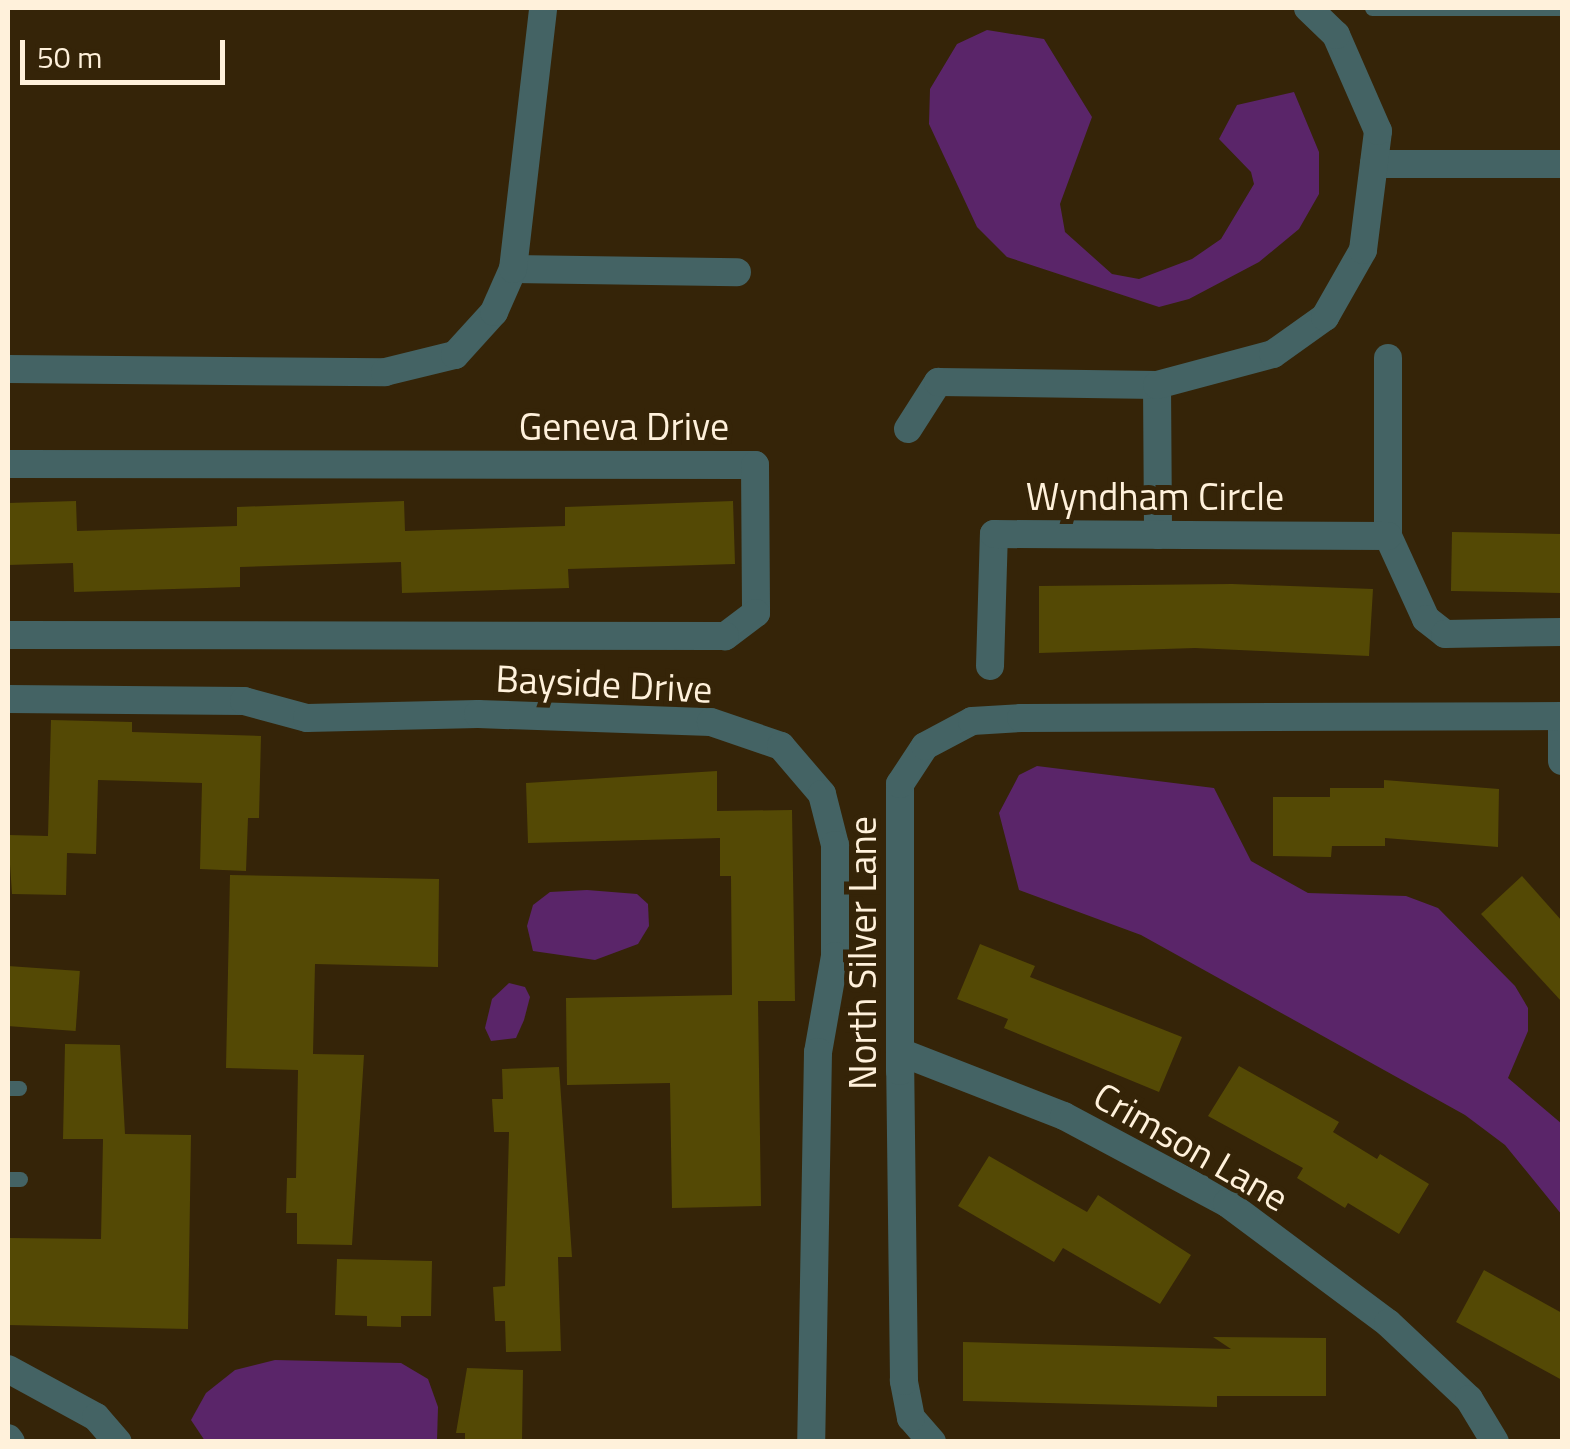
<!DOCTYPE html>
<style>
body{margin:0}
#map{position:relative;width:1570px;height:1449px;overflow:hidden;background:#352408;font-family:"Titillium Web",sans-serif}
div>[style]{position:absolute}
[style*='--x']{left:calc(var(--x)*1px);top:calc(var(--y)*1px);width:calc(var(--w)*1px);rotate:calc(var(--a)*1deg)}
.water>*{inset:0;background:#5a2569}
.building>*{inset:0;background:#544905;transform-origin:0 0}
.service>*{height:15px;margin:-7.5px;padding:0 7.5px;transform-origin:7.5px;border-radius:7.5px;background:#446364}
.minor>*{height:28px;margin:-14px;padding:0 14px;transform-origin:14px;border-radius:14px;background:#446364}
span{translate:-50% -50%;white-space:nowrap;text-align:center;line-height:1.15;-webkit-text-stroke:10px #352408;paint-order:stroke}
.street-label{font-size:38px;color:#fff1db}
.frame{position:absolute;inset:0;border:10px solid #fff1db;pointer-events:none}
.scale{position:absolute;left:20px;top:40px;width:205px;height:45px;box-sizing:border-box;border:5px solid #fff1db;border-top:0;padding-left:12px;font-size:30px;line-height:35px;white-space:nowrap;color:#fff1db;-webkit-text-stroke:8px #352408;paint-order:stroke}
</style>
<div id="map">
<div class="water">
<i style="clip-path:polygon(987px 30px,1044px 39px,1092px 117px,1060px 204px,1065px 232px,1112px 274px,1139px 279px,1192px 259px,1221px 239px,1254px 184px,1251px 172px,1219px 139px,1237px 105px,1294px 92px,1319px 152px,1319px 194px,1299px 229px,1259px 262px,1189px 299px,1159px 307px,1007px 257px,977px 227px,929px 124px,930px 89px,957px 44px)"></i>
<i style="clip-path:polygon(1037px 766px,1214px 788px,1251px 861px,1308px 893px,1406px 896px,1438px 908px,1515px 986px,1528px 1008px,1528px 1031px,1508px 1078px,1562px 1124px,1562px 1215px,1505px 1145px,1465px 1115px,1141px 935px,1019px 890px,999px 813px,1019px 775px)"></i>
<i style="clip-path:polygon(587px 890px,637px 894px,648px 904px,649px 926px,638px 944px,595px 960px,533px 951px,527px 926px,533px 905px,550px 892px)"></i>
<i style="clip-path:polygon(509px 983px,525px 987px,530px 997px,524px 1020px,516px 1038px,491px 1041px,485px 1028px,492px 999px)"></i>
<i style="clip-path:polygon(275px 1360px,401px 1363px,428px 1379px,438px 1407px,437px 1441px,205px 1441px,191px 1420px,206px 1393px,235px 1370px)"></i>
</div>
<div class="building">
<i style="clip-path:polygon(76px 501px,77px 531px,237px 526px,237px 507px,404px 501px,405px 531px,565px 526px,565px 507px,733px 501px,735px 564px,568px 569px,569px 588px,402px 593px,401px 562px,240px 567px,240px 587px,74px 592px,73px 563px,8px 565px,8px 503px)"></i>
<i style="left:1452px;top:532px;width:110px;height:59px;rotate:1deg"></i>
<i style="clip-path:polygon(1232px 584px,1373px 589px,1369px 656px,1195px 648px,1039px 653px,1039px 586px)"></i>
<i style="clip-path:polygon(51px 720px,132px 722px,132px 732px,261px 736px,259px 818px,248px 818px,246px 871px,200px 869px,202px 783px,98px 780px,96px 854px,67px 853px,66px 895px,12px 894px,8px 835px,48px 836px)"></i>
<i style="clip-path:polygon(717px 771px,717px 811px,792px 810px,795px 1001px,758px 1001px,761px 1206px,672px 1208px,670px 1083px,567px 1085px,566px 998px,732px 995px,731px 876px,720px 876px,720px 838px,528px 843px,526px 783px)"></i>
<i style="clip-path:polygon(1384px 780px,1499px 789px,1498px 847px,1385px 838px,1385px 846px,1332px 846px,1331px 857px,1273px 856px,1273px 797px,1330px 797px,1330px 788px,1384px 788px)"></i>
<i style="clip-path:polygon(230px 875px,439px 879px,438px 967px,315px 964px,313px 1054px,364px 1055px,352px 1245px,297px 1244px,297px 1213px,286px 1213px,287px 1178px,296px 1178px,298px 1070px,226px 1068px)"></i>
<i style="clip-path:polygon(1522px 876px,1562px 921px,1562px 1002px,1481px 914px)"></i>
<i style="clip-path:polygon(980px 944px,1035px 966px,1030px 977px,1182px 1037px,1159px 1092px,1004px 1028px,1008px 1019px,957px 999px)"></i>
<i style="left:8px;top:966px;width:72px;height:60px;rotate:4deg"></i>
<i style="clip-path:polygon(65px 1044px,120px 1045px,125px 1134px,191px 1135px,188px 1329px,8px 1325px,8px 1238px,101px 1239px,103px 1139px,63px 1139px)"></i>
<i style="clip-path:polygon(1239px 1066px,1339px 1122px,1333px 1132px,1377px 1159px,1380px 1154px,1429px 1184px,1399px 1234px,1348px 1203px,1345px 1208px,1297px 1178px,1303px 1168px,1208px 1116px)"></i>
<i style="clip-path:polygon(559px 1067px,572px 1257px,558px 1257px,561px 1351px,506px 1352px,505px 1321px,495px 1321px,493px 1287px,505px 1286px,509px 1132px,494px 1132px,492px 1099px,503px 1099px,502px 1069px)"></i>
<i style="clip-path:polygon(989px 1156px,1087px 1212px,1098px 1195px,1191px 1255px,1160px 1304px,1063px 1248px,1054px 1262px,958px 1206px)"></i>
<i style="clip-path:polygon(337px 1259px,432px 1261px,431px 1316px,401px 1316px,401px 1327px,367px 1326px,367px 1316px,335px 1315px)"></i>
<i style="clip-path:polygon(1484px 1270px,1562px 1313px,1562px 1380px,1456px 1322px)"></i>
<i style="clip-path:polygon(1213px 1337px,1326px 1338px,1326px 1396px,1217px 1396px,1217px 1407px,963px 1401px,963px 1342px,1231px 1349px)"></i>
<i style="clip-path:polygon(467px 1368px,523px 1370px,522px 1442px,465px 1442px,465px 1433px,456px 1433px)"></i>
</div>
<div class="service">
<i style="--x:1372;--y:8;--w:190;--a:0"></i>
<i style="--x:8;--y:1088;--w:11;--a:0"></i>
<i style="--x:8;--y:1179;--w:12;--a:0"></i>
</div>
<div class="minor">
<i style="--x:1374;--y:164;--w:188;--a:0"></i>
<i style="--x:513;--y:269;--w:224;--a:0.8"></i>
<i style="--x:1388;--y:358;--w:178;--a:90"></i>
<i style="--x:1388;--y:536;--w:91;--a:65.4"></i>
<i style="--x:1426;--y:619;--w:24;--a:38"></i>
<i style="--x:1445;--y:634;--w:117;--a:-1"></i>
<i style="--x:8;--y:369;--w:377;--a:0.5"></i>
<i style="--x:385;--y:372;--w:72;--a:-13.7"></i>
<i style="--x:455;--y:355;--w:58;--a:-47.8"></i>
<i style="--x:494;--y:312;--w:47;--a:-66.2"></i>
<i style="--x:513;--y:269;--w:263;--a:-83.4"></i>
<i style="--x:1157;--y:385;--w:150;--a:89.6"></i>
<i style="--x:908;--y:429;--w:56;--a:-57.4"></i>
<i style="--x:938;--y:382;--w:219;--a:0.8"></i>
<i style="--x:1157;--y:385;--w:120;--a:-15"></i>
<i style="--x:1273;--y:354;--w:64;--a:-35.4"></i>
<i style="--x:1325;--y:317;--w:77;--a:-60.4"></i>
<i style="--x:1363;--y:250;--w:120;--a:-82.8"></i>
<i style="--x:1378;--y:131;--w:105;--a:-113.6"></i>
<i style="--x:1336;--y:35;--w:39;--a:-136"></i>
<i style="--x:8;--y:464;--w:747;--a:0.08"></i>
<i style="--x:755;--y:465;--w:148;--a:89.6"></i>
<i style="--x:756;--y:613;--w:39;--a:143"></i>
<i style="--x:725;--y:636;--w:717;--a:-179.92"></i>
<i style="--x:990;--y:666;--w:132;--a:-88.3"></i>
<i style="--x:994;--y:534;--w:394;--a:0.3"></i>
<i style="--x:8;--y:699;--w:236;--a:0.5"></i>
<i style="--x:244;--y:701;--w:65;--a:15.1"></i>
<i style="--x:307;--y:718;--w:171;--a:-1.3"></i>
<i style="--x:478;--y:714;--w:233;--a:2"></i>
<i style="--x:711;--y:722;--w:74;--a:18.9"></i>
<i style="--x:781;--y:746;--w:63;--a:49.5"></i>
<i style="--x:822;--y:794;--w:53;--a:75.7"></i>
<i style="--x:835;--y:845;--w:111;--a:90"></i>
<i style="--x:835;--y:956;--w:97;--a:100"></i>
<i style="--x:818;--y:1052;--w:390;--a:91"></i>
<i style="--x:1562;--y:720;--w:41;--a:90"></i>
<i style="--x:900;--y:1052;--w:176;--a:21.3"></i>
<i style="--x:1064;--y:1116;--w:185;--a:28.1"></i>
<i style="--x:1227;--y:1203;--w:201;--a:36.7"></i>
<i style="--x:1388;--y:1323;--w:111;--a:43.2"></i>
<i style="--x:1469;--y:1399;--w:50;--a:58.8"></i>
<i style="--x:8;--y:1369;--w:100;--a:28.6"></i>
<i style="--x:96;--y:1417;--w:33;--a:49"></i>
<i style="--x:8;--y:1438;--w:5;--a:53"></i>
<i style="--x:932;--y:1442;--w:32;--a:-131"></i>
<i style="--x:911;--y:1418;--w:38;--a:-101"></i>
<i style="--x:904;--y:1381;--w:310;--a:-90.7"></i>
<i style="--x:900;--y:1071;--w:287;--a:-90"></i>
<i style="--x:900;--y:784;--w:45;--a:-56.7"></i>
<i style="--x:925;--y:746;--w:53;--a:-28"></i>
<i style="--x:972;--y:721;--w:49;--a:-3.5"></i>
<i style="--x:1021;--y:718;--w:541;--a:-0.21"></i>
</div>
<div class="street-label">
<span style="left:624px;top:427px">Geneva Drive</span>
<span style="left:1155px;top:497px">Wyndham Circle</span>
<span style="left:604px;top:684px;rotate:3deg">Bayside Drive</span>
<span style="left:863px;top:953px;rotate:-90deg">North Silver Lane</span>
<span style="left:1191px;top:1147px;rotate:30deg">Crimson Lane</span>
</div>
<div class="frame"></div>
<div class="scale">50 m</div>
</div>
